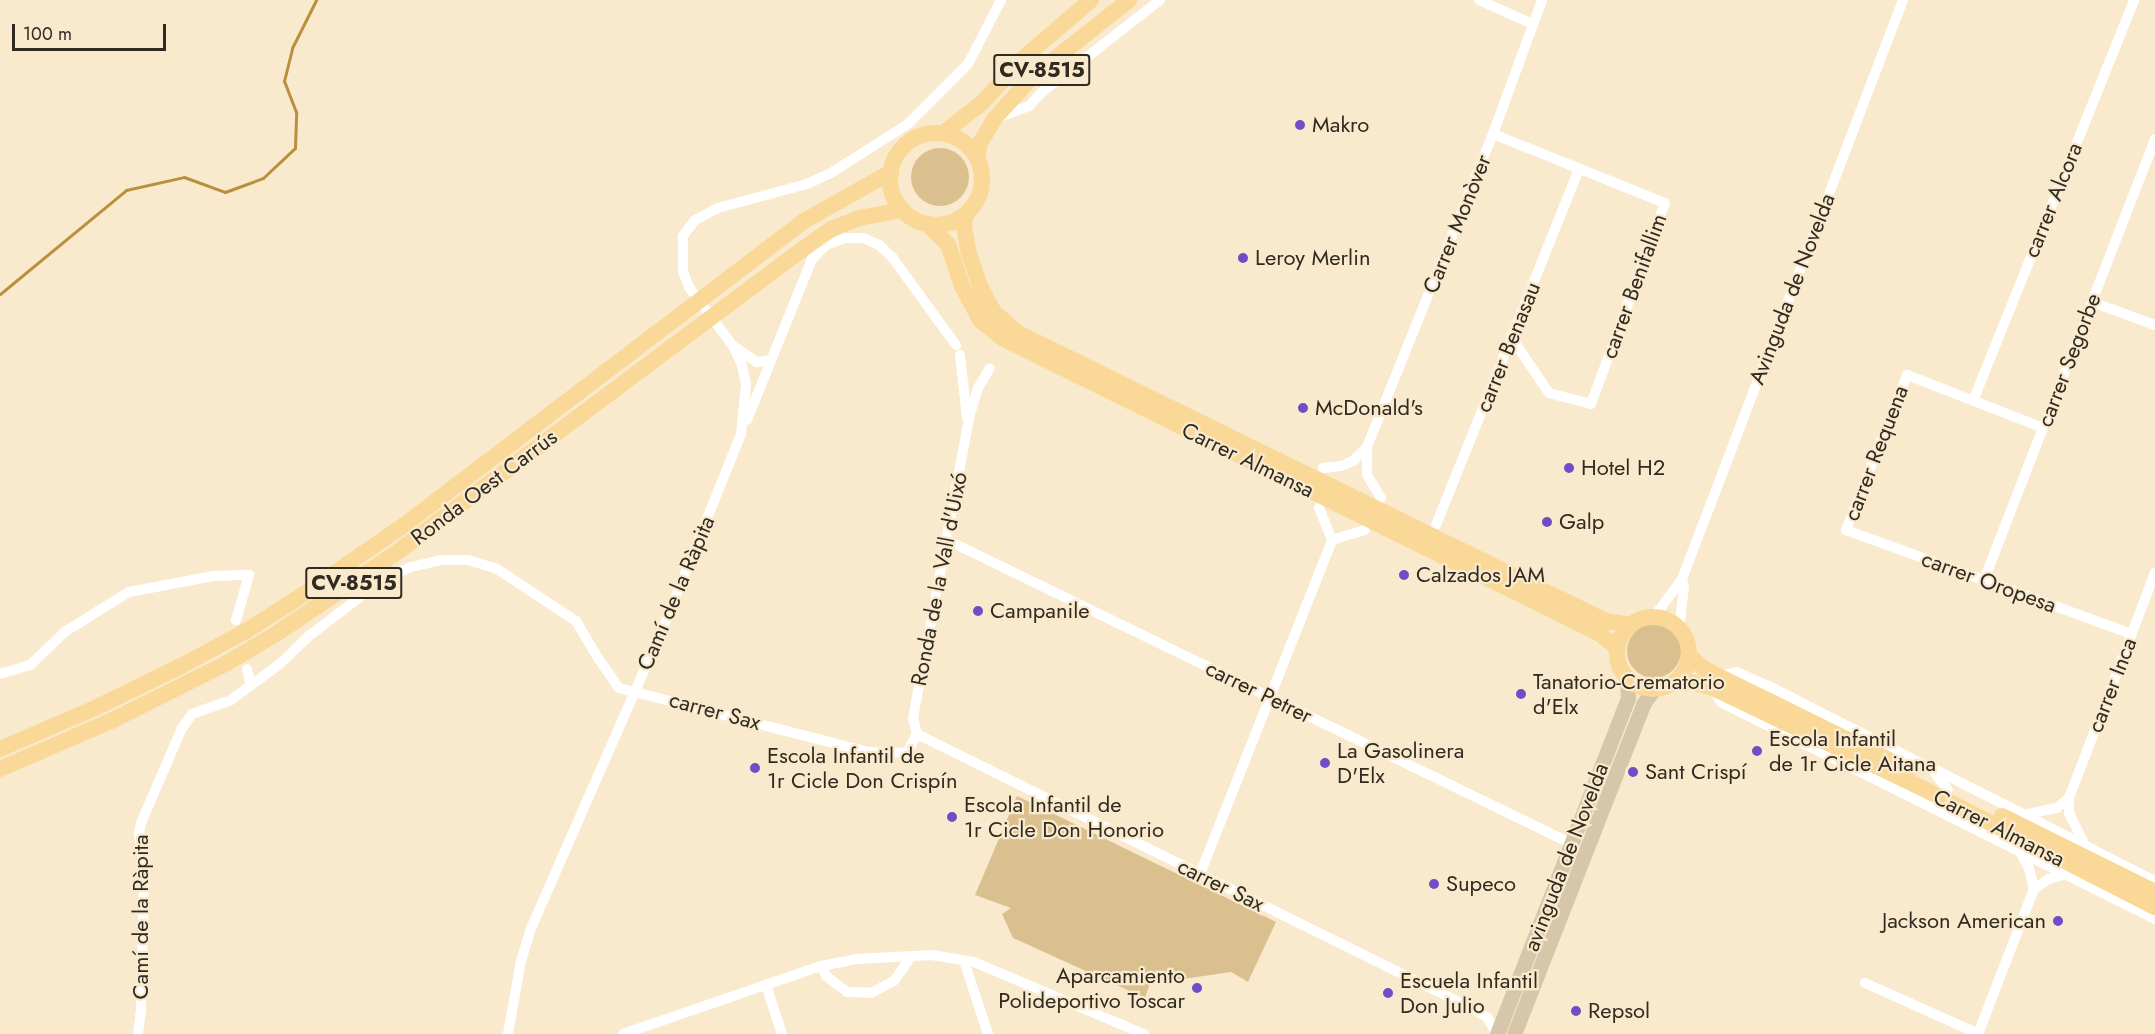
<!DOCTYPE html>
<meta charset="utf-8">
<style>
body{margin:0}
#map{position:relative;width:2155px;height:1034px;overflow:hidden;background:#f9e9cd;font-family:Jost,sans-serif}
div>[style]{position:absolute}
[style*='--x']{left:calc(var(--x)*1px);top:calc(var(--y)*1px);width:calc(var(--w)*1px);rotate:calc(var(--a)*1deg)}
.green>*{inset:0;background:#dbc08f}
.round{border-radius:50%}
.stream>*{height:3px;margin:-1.5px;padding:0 1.5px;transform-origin:1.5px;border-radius:1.5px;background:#ba903c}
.minor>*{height:10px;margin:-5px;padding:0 5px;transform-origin:5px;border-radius:5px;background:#fff}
.secondary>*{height:15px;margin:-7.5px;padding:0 7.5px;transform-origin:7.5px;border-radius:7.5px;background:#d6c7aa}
.primary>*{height:16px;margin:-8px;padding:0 8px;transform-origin:8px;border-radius:8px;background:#fad897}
.primary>.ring{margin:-8px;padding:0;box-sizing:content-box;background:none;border:16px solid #fad897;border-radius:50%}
.dots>*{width:16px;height:16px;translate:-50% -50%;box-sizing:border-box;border:3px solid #f9e9cd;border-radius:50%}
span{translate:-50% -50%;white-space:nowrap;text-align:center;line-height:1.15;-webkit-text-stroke:4.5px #f9e9cd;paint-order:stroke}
.shield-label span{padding:2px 4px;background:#f9e9cd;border:2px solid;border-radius:4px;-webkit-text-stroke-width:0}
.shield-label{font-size:21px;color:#302a20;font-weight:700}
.poi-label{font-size:22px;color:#302a20}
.left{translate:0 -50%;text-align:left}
.right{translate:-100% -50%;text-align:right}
.street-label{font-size:22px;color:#302a20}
.scale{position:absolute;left:12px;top:24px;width:154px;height:27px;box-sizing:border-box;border:3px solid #302a20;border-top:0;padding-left:8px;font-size:18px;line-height:21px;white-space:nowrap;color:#302a20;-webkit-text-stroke:4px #f9e9cd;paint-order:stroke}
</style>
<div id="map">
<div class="green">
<i class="round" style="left:911px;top:148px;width:58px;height:58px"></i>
<i class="round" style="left:1627px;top:624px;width:54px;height:54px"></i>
<i style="clip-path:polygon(1017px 796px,1276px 922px,1248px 982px,1231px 972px,1183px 979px,1151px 980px,1145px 998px,1013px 938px,1002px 914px,1011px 908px,975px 895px)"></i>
</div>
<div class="stream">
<i style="--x:0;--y:294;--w:163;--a:-39.5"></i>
<i style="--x:126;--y:190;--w:59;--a:-12.6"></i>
<i style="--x:184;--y:177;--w:44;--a:20.1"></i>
<i style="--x:225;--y:192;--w:40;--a:-20.2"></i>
<i style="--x:263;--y:178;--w:44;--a:-43.2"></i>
<i style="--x:295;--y:148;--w:36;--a:-88"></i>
<i style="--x:296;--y:112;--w:33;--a:-111"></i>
<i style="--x:284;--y:81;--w:34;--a:-76"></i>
<i style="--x:292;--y:48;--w:54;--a:-63.4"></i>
</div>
<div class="minor">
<i style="--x:1479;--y:0;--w:59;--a:24"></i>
<i style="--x:999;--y:117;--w:32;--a:-20"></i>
<i style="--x:1029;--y:106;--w:18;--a:-47"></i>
<i style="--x:1041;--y:93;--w:151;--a:-38"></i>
<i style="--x:1493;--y:134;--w:185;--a:21.9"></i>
<i style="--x:1665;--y:203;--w:214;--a:110.2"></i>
<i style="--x:1591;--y:404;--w:43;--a:-165.3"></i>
<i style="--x:1549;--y:393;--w:68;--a:-124.2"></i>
<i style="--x:828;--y:244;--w:18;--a:-19"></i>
<i style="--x:845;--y:238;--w:18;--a:0"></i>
<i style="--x:863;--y:238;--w:17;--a:24"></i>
<i style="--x:879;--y:245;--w:18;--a:43"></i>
<i style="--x:892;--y:257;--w:109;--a:54"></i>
<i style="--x:2092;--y:302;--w:67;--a:20.1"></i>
<i style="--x:736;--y:348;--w:25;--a:34"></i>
<i style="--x:757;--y:362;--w:13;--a:-9"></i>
<i style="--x:960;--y:355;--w:63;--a:83.7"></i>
<i style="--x:1973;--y:401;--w:432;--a:-68.1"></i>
<i style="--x:747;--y:420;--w:174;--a:-68"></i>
<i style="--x:812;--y:259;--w:30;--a:-45"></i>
<i style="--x:2043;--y:428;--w:146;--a:-158.7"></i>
<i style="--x:1907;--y:375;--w:167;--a:111.5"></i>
<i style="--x:1846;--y:530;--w:304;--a:20"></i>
<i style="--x:1323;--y:468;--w:18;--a:-6"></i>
<i style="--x:1341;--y:466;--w:13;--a:-23"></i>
<i style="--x:1353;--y:461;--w:20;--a:-45"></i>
<i style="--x:1381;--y:498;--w:27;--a:-121"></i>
<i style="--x:1367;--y:475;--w:28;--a:-90"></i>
<i style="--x:1367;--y:447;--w:337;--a:-68.1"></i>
<i style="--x:1493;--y:134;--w:143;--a:-69.9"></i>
<i style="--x:1436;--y:525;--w:384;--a:-68.1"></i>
<i style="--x:947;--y:540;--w:695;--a:25.94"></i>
<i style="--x:1332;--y:540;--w:34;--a:-17"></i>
<i style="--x:1984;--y:580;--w:473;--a:-68.8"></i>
<i style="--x:1654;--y:617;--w:47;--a:-53.6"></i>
<i style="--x:1682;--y:579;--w:620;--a:-69.11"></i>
<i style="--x:1679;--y:629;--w:42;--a:-83.2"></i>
<i style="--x:1684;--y:587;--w:8;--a:-104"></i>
<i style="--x:247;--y:669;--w:17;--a:77"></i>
<i style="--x:0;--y:674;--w:31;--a:-17"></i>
<i style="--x:30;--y:665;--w:50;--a:-43.4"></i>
<i style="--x:66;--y:631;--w:74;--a:-31.8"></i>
<i style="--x:129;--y:592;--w:86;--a:-10.7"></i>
<i style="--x:214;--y:576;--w:35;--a:-2"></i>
<i style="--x:249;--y:575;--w:47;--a:106.1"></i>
<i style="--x:1719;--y:676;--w:18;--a:-13"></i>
<i style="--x:1737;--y:672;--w:42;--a:24.1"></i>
<i style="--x:1775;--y:689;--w:176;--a:27"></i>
<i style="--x:1932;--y:769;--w:26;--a:53"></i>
<i style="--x:1713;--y:690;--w:16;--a:55"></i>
<i style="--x:1722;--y:703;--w:484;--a:26.5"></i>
<i style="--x:917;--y:734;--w:16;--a:-104"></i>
<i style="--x:913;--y:718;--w:309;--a:-79.4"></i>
<i style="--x:970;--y:414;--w:27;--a:-73"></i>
<i style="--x:978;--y:388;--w:23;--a:-59"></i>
<i style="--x:1936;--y:770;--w:246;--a:26.9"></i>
<i style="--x:2069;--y:798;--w:241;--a:-69.1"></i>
<i style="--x:2028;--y:814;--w:30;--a:-12"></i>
<i style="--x:2057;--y:808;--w:16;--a:-40"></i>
<i style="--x:2069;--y:798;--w:15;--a:90"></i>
<i style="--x:2069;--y:813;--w:34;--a:64"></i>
<i style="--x:2019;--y:850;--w:21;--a:61"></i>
<i style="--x:2029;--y:868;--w:22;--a:77"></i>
<i style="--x:2034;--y:889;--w:18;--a:-34"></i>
<i style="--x:2049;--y:879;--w:18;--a:-16"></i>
<i style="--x:1200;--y:874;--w:359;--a:-68.4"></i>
<i style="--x:1332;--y:540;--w:35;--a:-112"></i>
<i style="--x:964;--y:961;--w:77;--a:71.8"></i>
<i style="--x:821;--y:966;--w:11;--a:63"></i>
<i style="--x:826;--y:976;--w:26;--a:37"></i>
<i style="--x:847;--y:992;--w:24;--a:2"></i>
<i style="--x:871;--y:993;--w:26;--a:-28"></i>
<i style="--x:894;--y:981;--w:29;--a:-55"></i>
<i style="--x:1865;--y:983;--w:125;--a:24.1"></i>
<i style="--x:766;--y:985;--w:52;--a:71.9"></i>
<i style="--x:138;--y:1034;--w:23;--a:-83"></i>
<i style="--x:141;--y:1011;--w:146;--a:-88.8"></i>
<i style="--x:144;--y:865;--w:31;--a:-99"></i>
<i style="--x:139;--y:834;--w:11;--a:-80"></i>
<i style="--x:141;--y:823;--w:103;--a:-66.7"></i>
<i style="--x:182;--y:728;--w:17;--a:-54"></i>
<i style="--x:192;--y:714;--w:41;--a:-19.7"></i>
<i style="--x:231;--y:700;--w:62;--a:-36.5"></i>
<i style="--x:281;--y:663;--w:39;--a:-44"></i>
<i style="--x:309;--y:636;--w:86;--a:-37.4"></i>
<i style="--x:377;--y:584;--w:38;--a:-27"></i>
<i style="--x:411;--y:567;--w:31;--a:-13"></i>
<i style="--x:441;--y:560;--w:27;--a:0"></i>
<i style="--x:468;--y:560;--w:30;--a:17"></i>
<i style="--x:497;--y:569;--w:95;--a:33.4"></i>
<i style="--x:576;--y:621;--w:43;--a:59.3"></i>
<i style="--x:598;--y:658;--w:37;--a:55"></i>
<i style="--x:619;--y:688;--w:257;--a:14.4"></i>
<i style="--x:868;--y:752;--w:39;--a:1"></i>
<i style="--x:907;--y:753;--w:21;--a:-62"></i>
<i style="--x:917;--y:734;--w:616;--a:26.32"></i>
<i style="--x:1469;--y:1007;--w:21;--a:29"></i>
<i style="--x:1487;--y:1017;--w:20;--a:60"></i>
<i style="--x:508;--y:1034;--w:74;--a:-79.9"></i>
<i style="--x:521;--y:961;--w:37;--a:-73"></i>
<i style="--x:532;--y:926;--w:326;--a:-66.3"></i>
<i style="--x:663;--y:628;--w:209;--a:-68.1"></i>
<i style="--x:741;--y:434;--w:50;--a:-84.3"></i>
<i style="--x:746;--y:384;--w:19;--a:-102"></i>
<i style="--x:742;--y:365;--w:21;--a:-115"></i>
<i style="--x:733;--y:346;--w:74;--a:-126.7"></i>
<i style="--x:689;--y:287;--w:17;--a:-111"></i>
<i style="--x:683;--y:271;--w:35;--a:-90"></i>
<i style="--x:683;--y:236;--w:20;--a:-53"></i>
<i style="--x:695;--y:220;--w:26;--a:-28"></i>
<i style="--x:718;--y:208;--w:92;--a:-15.1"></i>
<i style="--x:807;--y:184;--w:26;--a:-25"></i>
<i style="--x:831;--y:173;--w:91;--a:-32.5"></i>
<i style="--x:908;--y:124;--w:85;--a:-45"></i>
<i style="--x:968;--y:64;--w:72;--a:-62.7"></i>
<i style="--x:623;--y:1034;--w:209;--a:-19"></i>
<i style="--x:821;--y:966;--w:36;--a:-11"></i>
<i style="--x:856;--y:959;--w:76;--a:-3"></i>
<i style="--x:932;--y:955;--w:43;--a:9.5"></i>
<i style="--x:974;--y:962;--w:185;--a:23"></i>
<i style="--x:1978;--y:1034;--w:155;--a:-68.9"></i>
</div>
<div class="secondary">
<i style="--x:1497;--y:1034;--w:361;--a:-68.7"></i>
<i style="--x:1628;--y:698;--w:20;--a:-93"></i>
<i style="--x:1514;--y:1034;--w:354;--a:-68.6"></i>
<i style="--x:1643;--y:704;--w:19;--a:-54"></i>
</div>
<div class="primary">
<i style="--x:943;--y:133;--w:49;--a:-37.6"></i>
<i style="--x:982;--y:103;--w:58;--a:-47.8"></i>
<i style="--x:1021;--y:60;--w:92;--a:-40.6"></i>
<i class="ring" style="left:890px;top:133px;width:76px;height:76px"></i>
<i style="--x:977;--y:158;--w:15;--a:-79"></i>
<i style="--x:980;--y:143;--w:29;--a:-59"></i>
<i style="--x:995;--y:118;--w:55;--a:-47.9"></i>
<i style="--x:1032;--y:77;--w:124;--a:-38.4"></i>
<i style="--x:965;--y:215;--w:12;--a:95"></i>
<i style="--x:964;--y:227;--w:27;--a:80"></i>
<i style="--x:969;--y:254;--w:34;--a:71"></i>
<i style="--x:980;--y:286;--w:30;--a:62"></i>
<i style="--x:994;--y:312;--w:32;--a:41"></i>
<i style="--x:1018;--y:333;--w:655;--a:26.1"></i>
<i style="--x:1606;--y:621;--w:25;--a:9"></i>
<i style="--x:927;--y:224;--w:29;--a:44"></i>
<i style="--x:948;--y:244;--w:44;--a:71.6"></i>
<i style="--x:962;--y:286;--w:38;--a:62"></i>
<i style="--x:980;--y:320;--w:28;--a:39"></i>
<i style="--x:1002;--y:338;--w:667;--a:26.33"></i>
<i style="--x:1600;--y:634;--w:22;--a:39"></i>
<i class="ring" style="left:1617px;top:617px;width:56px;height:56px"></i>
<i style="--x:1689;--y:655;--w:19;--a:43"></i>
<i style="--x:1703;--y:668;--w:17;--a:28"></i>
<i style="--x:1718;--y:676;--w:213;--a:26.2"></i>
<i style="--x:1678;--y:679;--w:34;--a:14"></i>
<i style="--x:1711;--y:687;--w:238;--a:25.6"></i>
<i style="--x:1926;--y:790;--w:257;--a:27.1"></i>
<i style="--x:0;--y:749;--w:103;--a:-23.3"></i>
<i style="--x:95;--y:708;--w:98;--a:-26"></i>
<i style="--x:183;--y:665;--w:72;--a:-28.4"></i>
<i style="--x:246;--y:631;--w:69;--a:-32.5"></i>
<i style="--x:304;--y:594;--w:120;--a:-34.5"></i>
<i style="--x:403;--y:526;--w:504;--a:-37.26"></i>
<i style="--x:804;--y:221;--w:100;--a:-29.4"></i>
<i style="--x:0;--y:769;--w:121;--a:-23.4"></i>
<i style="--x:111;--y:721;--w:130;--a:-26.6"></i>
<i style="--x:227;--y:663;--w:57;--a:-30.6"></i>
<i style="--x:276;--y:634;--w:145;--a:-34"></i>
<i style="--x:396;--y:553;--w:504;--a:-36.78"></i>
<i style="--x:800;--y:251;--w:39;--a:-35"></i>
<i style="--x:832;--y:229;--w:29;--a:-22"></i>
<i style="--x:859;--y:218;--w:45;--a:-10.3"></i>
<i style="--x:2002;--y:816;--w:171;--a:26.4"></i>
</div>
<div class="dots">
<i style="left:1300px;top:125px;background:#6e4dc6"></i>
<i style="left:1243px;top:258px;background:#6e4dc6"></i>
<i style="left:1303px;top:408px;background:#6e4dc6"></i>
<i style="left:1569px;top:468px;background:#6e4dc6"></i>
<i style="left:1547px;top:522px;background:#6e4dc6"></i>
<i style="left:1404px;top:575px;background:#6e4dc6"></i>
<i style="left:978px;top:611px;background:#6e4dc6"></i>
<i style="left:1521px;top:694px;background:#6e4dc6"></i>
<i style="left:1757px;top:751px;background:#6e4dc6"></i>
<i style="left:1325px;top:763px;background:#6e4dc6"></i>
<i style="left:755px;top:768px;background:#6e4dc6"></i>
<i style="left:1633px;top:772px;background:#6e4dc6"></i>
<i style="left:952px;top:817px;background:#6e4dc6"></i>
<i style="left:1434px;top:884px;background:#6e4dc6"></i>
<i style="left:2058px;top:921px;background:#6e4dc6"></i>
<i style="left:1197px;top:988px;background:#6e4dc6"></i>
<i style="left:1388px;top:993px;background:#6e4dc6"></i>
<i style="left:1576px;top:1011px;background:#6e4dc6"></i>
</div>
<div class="shield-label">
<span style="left:1042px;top:70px">CV-8515</span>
<span style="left:354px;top:583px">CV-8515</span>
</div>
<div class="poi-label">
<span class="left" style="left:1312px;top:125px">Makro</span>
<span class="left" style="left:1255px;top:258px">Leroy Merlin</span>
<span class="left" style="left:1315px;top:408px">McDonald's</span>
<span class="left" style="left:1581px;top:468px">Hotel H2</span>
<span class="left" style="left:1559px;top:522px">Galp</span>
<span class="left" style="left:1416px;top:575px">Calzados JAM</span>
<span class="left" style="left:990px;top:611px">Campanile</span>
<span class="left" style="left:1533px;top:694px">Tanatorio-Crematorio<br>d'Elx</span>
<span class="left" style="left:1769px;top:751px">Escola Infantil<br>de 1r Cicle Aitana</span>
<span class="left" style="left:1337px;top:763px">La Gasolinera<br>D'Elx</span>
<span class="left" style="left:767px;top:768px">Escola Infantil de<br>1r Cicle Don Crispín</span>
<span class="left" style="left:1645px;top:772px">Sant Crispí</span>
<span class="left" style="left:964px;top:817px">Escola Infantil de<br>1r Cicle Don Honorio</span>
<span class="left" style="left:1446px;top:884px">Supeco</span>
<span class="right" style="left:2046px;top:921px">Jackson American</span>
<span class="right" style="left:1185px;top:988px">Aparcamiento<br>Polideportivo Toscar</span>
<span class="left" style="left:1400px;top:993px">Escuela Infantil<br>Don Julio</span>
<span class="left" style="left:1588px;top:1011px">Repsol</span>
</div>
<div class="street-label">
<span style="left:2053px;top:200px;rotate:-68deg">carrer Alcora</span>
<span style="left:1457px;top:224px;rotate:-68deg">Carrer Monòver</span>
<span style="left:1634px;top:286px;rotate:-70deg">carrer Benifallim</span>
<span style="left:1792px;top:289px;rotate:-69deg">Avinguda de Novelda</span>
<span style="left:1508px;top:347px;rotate:-68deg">carrer Benasau</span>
<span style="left:2069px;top:360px;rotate:-69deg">carrer Segorbe</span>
<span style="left:1876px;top:453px;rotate:-69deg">carrer Requena</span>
<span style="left:1248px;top:460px;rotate:26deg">Carrer Almansa</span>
<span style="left:484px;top:487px;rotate:-37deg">Ronda Oest Carrús</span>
<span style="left:939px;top:579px;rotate:-79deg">Ronda de la Vall d'Uixó</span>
<span style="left:1989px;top:582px;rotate:20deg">carrer Oropesa</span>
<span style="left:676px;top:593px;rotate:-67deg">Camí de la Ràpita</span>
<span style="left:2112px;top:685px;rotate:-69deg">carrer Inca</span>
<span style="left:1259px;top:692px;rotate:26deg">carrer Petrer</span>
<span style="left:715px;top:711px;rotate:15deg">carrer Sax</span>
<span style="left:1999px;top:828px;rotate:27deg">Carrer Almansa</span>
<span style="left:1566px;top:857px;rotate:-69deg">avinguda de Novelda</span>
<span style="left:1221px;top:885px;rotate:26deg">carrer Sax</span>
<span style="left:141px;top:917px;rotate:-90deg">Camí de la Ràpita</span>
</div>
<div class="scale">100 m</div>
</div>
